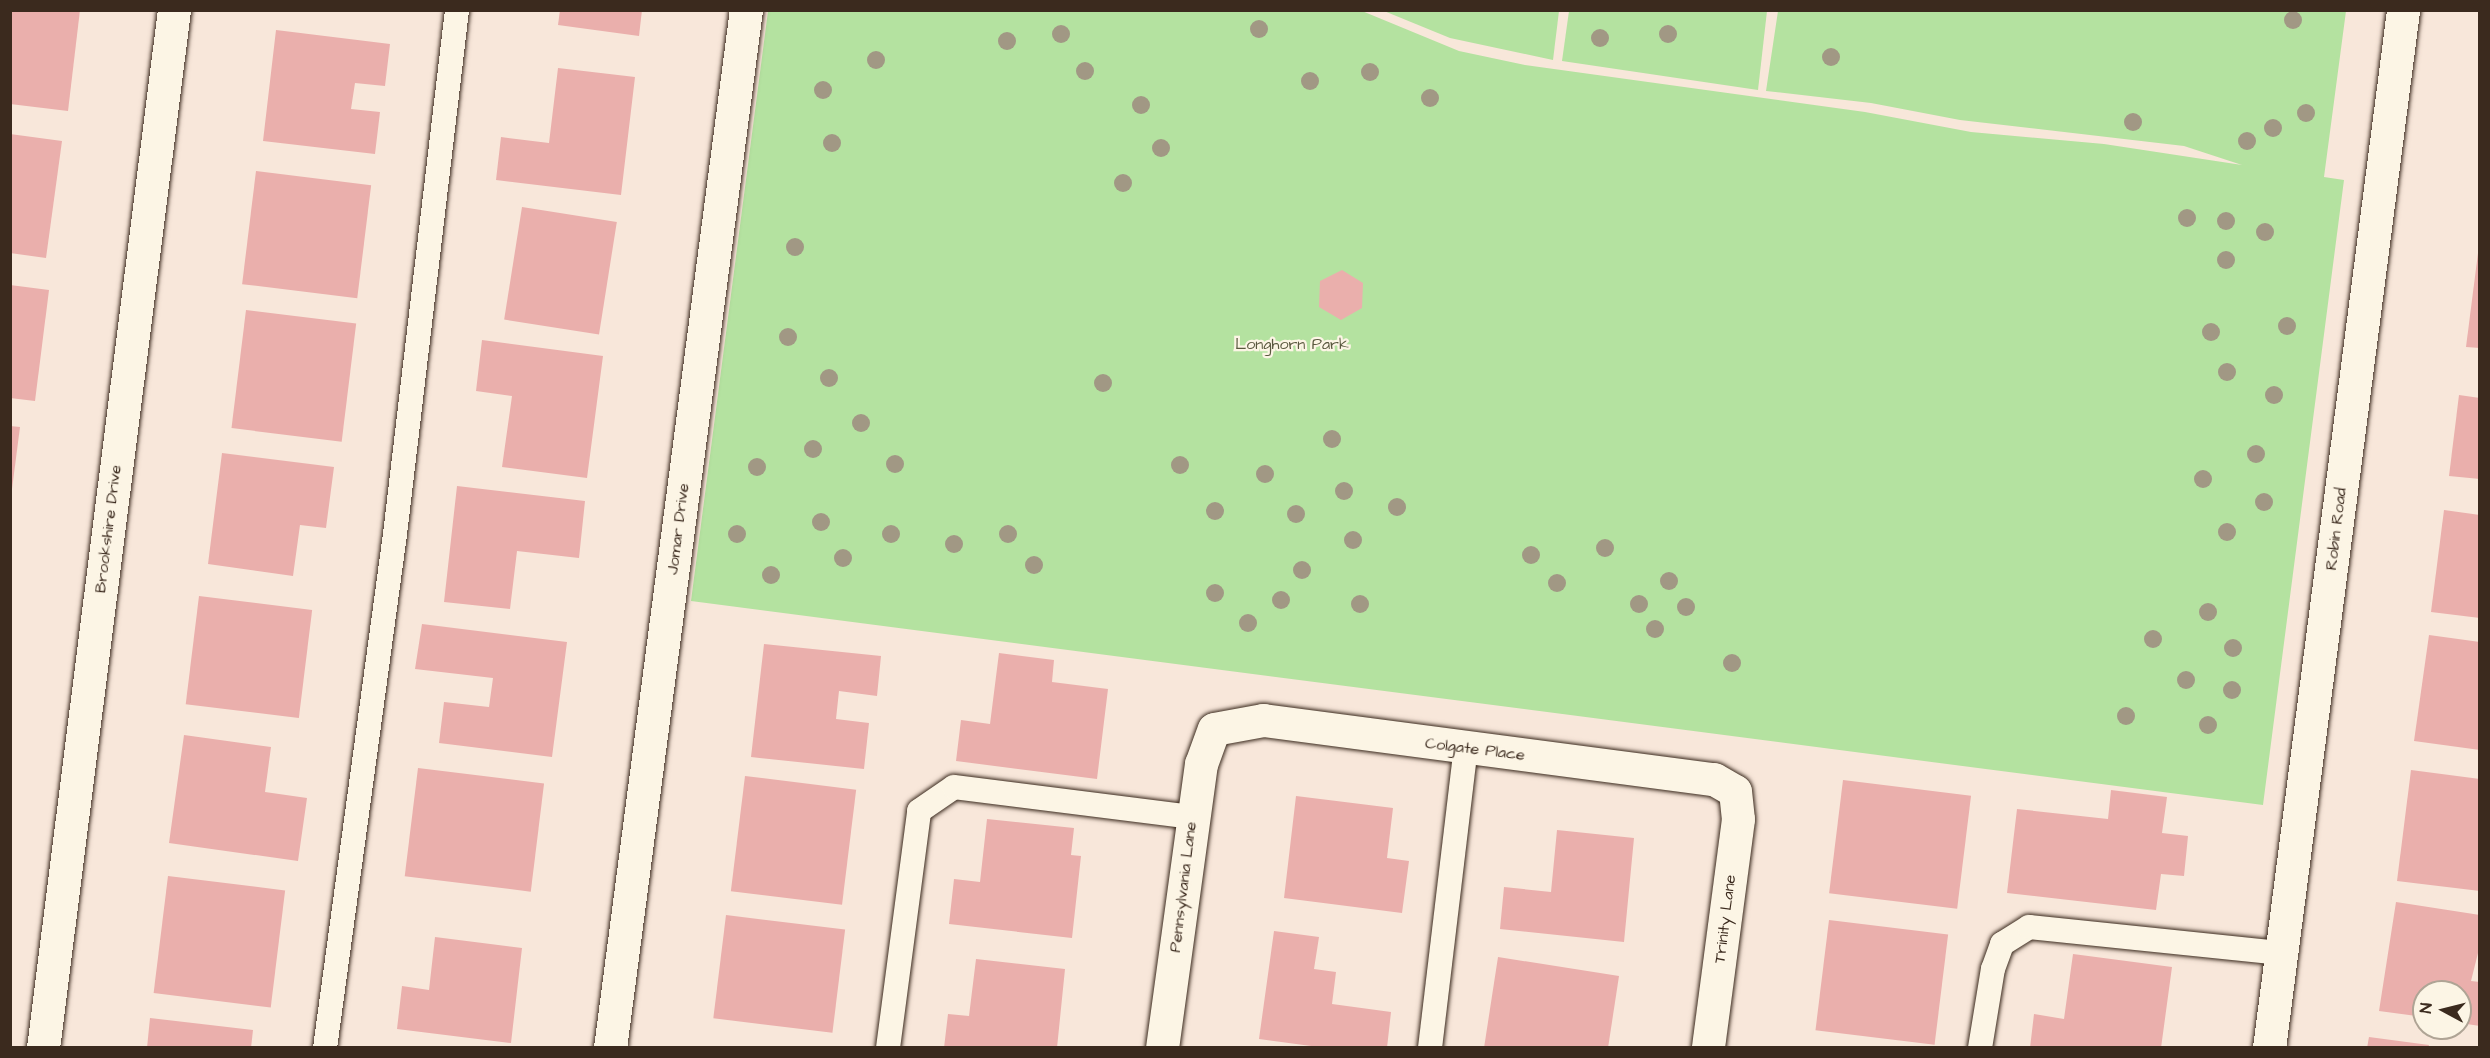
<!DOCTYPE html>
<style>
body{margin:0}
#map{position:relative;width:2490px;height:1058px;overflow:hidden;background:#f8e7da;font-family:"Architects Daughter",sans-serif}
div>[style]{position:absolute}
[style*='--x']{left:calc(var(--x)*1px);top:calc(var(--y)*1px);width:calc(var(--w)*1px);rotate:calc(var(--a)*1deg)}
.green>*{inset:0;background:#b4e2a0}
.building>*{inset:0;background:#eaafac;transform-origin:0 0}
.roads{filter:drop-shadow(0 0 2px #3b2a1e) drop-shadow(0 0 2px #3b2a1e)}
.lane>*{height:24px;margin:-12px;padding:0 12px;transform-origin:12px;border-radius:12px;background:#fcf5e5}
.street>*{height:33px;margin:-16.5px;padding:0 16.5px;transform-origin:16.5px;border-radius:16.5px;background:#fcf5e5}
.trees>*{width:18px;height:18px;margin:-9px;border-radius:50%;background:#a19884}
span{translate:-50% -50%;white-space:nowrap;text-align:center;line-height:1.15;-webkit-text-stroke:4.5px #fcf5e5;paint-order:stroke}
.park-label{font-size:16px;color:#59583e}
.street-label{font-size:16px;color:#3b2a1e}
.frame{position:absolute;inset:0;border:12px solid #3b2a1e;pointer-events:none}
.north{position:absolute;left:2412px;top:980px;width:60px;height:60px;box-sizing:border-box;background:#fcf5e5;border:2px solid #afa495;border-radius:50%;rotate:277deg;font-size:16px;font-weight:700;line-height:24px;text-align:center;color:#3b2a1e}
.north::after{content:'';display:block;margin:auto;width:21px;height:27px;background:#3b2a1e;clip-path:polygon(50% 0,100% 100%,50% 72%,0 100%)}
</style>
<div id="map">
<div class="green">
<i style="clip-path:polygon(768px 11px,1362px 11px,1459px 51px,1525px 65px,1865px 112px,1971px 132px,2104px 144px,2242px 165px,2184px 146px,1960px 120px,1871px 103px,1766px 91px,1778px 11px,2346px 11px,2324px 177px,2344px 180px,2263px 805px,691px 601px)"></i>
<i style="clip-path:polygon(1384px 11px,1559px 11px,1553px 60px,1450px 38px)"></i>
<i style="clip-path:polygon(1569px 11px,1767px 11px,1758px 90px,1562px 61px)"></i>
</div>
<div class="building">
<i style="clip-path:polygon(10px 10px,80px 10px,68px 111px,10px 104px)"></i>
<i style="clip-path:polygon(560px 10px,642px 10px,639px 36px,558px 25px)"></i>
<i style="clip-path:polygon(276px 30px,390px 44px,385px 86px,355px 83px,351px 109px,380px 112px,375px 154px,263px 141px)"></i>
<i style="clip-path:polygon(558px 68px,635px 77px,621px 195px,496px 180px,501px 137px,549px 143px)"></i>
<i style="clip-path:polygon(10px 134px,62px 141px,46px 258px,10px 253px)"></i>
<i style="left:256px;top:171px;width:116px;height:114px;rotate:7deg"></i>
<i style="left:522px;top:207px;width:96px;height:114px;rotate:9deg"></i>
<i style="clip-path:polygon(2478px 253px,2480px 253px,2480px 348px,2466px 347px)"></i>
<i style="clip-path:polygon(1342px 270px,1363px 283px,1362px 308px,1341px 320px,1319px 307px,1320px 281px)"></i>
<i style="clip-path:polygon(10px 285px,49px 290px,35px 401px,10px 398px)"></i>
<i style="left:246px;top:310px;width:111px;height:119px;rotate:7deg"></i>
<i style="clip-path:polygon(482px 340px,603px 356px,587px 478px,502px 467px,512px 396px,476px 391px)"></i>
<i style="clip-path:polygon(2459px 395px,2480px 398px,2480px 479px,2449px 476px)"></i>
<i style="clip-path:polygon(10px 426px,20px 427px,12px 489px,10px 489px)"></i>
<i style="clip-path:polygon(222px 453px,334px 467px,326px 528px,300px 525px,293px 576px,208px 564px)"></i>
<i style="clip-path:polygon(457px 486px,585px 501px,579px 558px,517px 551px,510px 609px,444px 602px)"></i>
<i style="clip-path:polygon(2444px 510px,2480px 515px,2480px 618px,2431px 612px)"></i>
<i style="left:199px;top:596px;width:114px;height:109px;rotate:7deg"></i>
<i style="clip-path:polygon(422px 624px,567px 642px,552px 757px,439px 743px,444px 702px,489px 707px,493px 678px,415px 669px)"></i>
<i style="clip-path:polygon(2429px 635px,2480px 642px,2480px 750px,2414px 741px)"></i>
<i style="clip-path:polygon(764px 644px,881px 656px,877px 696px,839px 691px,836px 719px,869px 723px,864px 769px,751px 757px)"></i>
<i style="clip-path:polygon(999px 653px,1054px 660px,1052px 682px,1108px 689px,1097px 779px,956px 761px,961px 720px,990px 724px)"></i>
<i style="clip-path:polygon(184px 735px,271px 747px,265px 792px,307px 798px,298px 861px,169px 843px)"></i>
<i style="left:418px;top:768px;width:127px;height:109px;rotate:7deg"></i>
<i style="clip-path:polygon(2411px 770px,2480px 779px,2480px 891px,2397px 881px)"></i>
<i style="left:745px;top:776px;width:112px;height:116px;rotate:7deg"></i>
<i style="left:1843px;top:780px;width:129px;height:114px;rotate:7deg"></i>
<i style="clip-path:polygon(2111px 790px,2167px 797px,2162px 833px,2188px 836px,2184px 876px,2161px 874px,2156px 910px,2007px 893px,2017px 809px,2108px 819px)"></i>
<i style="clip-path:polygon(1296px 796px,1393px 808px,1387px 858px,1409px 861px,1402px 913px,1284px 898px)"></i>
<i style="clip-path:polygon(987px 819px,1074px 828px,1071px 855px,1081px 856px,1072px 938px,949px 924px,954px 879px,980px 882px)"></i>
<i style="clip-path:polygon(1557px 830px,1634px 838px,1624px 942px,1500px 929px,1504px 887px,1551px 892px)"></i>
<i style="left:168px;top:876px;width:118px;height:118px;rotate:7deg"></i>
<i style="clip-path:polygon(2396px 902px,2480px 915px,2480px 945px,2471px 981px,2480px 982px,2480px 1026px,2460px 1023px,2460px 992px,2424px 992px,2424px 1017px,2379px 1011px)"></i>
<i style="left:726px;top:915px;width:120px;height:104px;rotate:7deg"></i>
<i style="left:1829px;top:920px;width:120px;height:111px;rotate:7deg"></i>
<i style="clip-path:polygon(1274px 931px,1319px 937px,1314px 969px,1336px 972px,1332px 1004px,1391px 1012px,1387px 1048px,1326px 1048px,1259px 1039px)"></i>
<i style="clip-path:polygon(435px 937px,522px 948px,511px 1043px,397px 1029px,402px 986px,429px 990px)"></i>
<i style="clip-path:polygon(2073px 954px,2172px 967px,2161px 1048px,2030px 1048px,2034px 1014px,2064px 1019px)"></i>
<i style="clip-path:polygon(1498px 957px,1619px 976px,1608px 1048px,1484px 1048px)"></i>
<i style="clip-path:polygon(976px 959px,1065px 969px,1057px 1048px,944px 1048px,948px 1014px,969px 1016px)"></i>
<i style="clip-path:polygon(150px 1018px,253px 1030px,251px 1048px,147px 1048px)"></i>
<i style="clip-path:polygon(2369px 1037px,2429px 1045px,2428px 1048px,2367px 1048px)"></i>
</div>
<div class="roads">
<div class="lane">
<i style="--x:325;--y:1048;--w:519;--a:-82.24"></i>
<i style="--x:395;--y:534;--w:528;--a:-83.25"></i>
<i style="--x:888;--y:1048;--w:239;--a:-82.5"></i>
<i style="--x:919;--y:811;--w:42;--a:-34.4"></i>
<i style="--x:954;--y:787;--w:241;--a:7.2"></i>
<i style="--x:1430;--y:1048;--w:302;--a:-83.2"></i>
<i style="--x:1980;--y:1048;--w:80;--a:-80.7"></i>
<i style="--x:1993;--y:969;--w:27;--a:-70"></i>
<i style="--x:2002;--y:944;--w:32;--a:-32"></i>
<i style="--x:2029;--y:927;--w:254;--a:5.9"></i>
</div>
<div class="street">
<i style="--x:43;--y:1048;--w:1046;--a:-82.81"></i>
<i style="--x:610;--y:1048;--w:1047;--a:-82.54"></i>
<i style="--x:1162;--y:1048;--w:287;--a:-82.2"></i>
<i style="--x:1201;--y:764;--w:37;--a:-70"></i>
<i style="--x:1214;--y:729;--w:50;--a:-10.4"></i>
<i style="--x:1263;--y:720;--w:455;--a:7.5"></i>
<i style="--x:1714;--y:779;--w:24;--a:30"></i>
<i style="--x:1735;--y:791;--w:28;--a:84"></i>
<i style="--x:1738;--y:819;--w:231;--a:97.5"></i>
<i style="--x:2269;--y:1048;--w:1047;--a:-82.64"></i>
</div>
</div>
<div class="trees">
<i style="left:2293px;top:20px"></i>
<i style="left:1259px;top:29px"></i>
<i style="left:1061px;top:34px"></i>
<i style="left:1668px;top:34px"></i>
<i style="left:1600px;top:38px"></i>
<i style="left:1007px;top:41px"></i>
<i style="left:1831px;top:57px"></i>
<i style="left:876px;top:60px"></i>
<i style="left:1085px;top:71px"></i>
<i style="left:1370px;top:72px"></i>
<i style="left:1310px;top:81px"></i>
<i style="left:823px;top:90px"></i>
<i style="left:1430px;top:98px"></i>
<i style="left:1141px;top:105px"></i>
<i style="left:2306px;top:113px"></i>
<i style="left:2133px;top:122px"></i>
<i style="left:2273px;top:128px"></i>
<i style="left:2247px;top:141px"></i>
<i style="left:832px;top:143px"></i>
<i style="left:1161px;top:148px"></i>
<i style="left:1123px;top:183px"></i>
<i style="left:2187px;top:218px"></i>
<i style="left:2226px;top:221px"></i>
<i style="left:2265px;top:232px"></i>
<i style="left:795px;top:247px"></i>
<i style="left:2226px;top:260px"></i>
<i style="left:2287px;top:326px"></i>
<i style="left:2211px;top:332px"></i>
<i style="left:788px;top:337px"></i>
<i style="left:2227px;top:372px"></i>
<i style="left:829px;top:378px"></i>
<i style="left:1103px;top:383px"></i>
<i style="left:2274px;top:395px"></i>
<i style="left:861px;top:423px"></i>
<i style="left:1332px;top:439px"></i>
<i style="left:813px;top:449px"></i>
<i style="left:2256px;top:454px"></i>
<i style="left:895px;top:464px"></i>
<i style="left:1180px;top:465px"></i>
<i style="left:757px;top:467px"></i>
<i style="left:1265px;top:474px"></i>
<i style="left:2203px;top:479px"></i>
<i style="left:1344px;top:491px"></i>
<i style="left:2264px;top:502px"></i>
<i style="left:1397px;top:507px"></i>
<i style="left:1215px;top:511px"></i>
<i style="left:1296px;top:514px"></i>
<i style="left:821px;top:522px"></i>
<i style="left:2227px;top:532px"></i>
<i style="left:737px;top:534px"></i>
<i style="left:891px;top:534px"></i>
<i style="left:1008px;top:534px"></i>
<i style="left:1353px;top:540px"></i>
<i style="left:954px;top:544px"></i>
<i style="left:1605px;top:548px"></i>
<i style="left:1531px;top:555px"></i>
<i style="left:843px;top:558px"></i>
<i style="left:1034px;top:565px"></i>
<i style="left:1302px;top:570px"></i>
<i style="left:771px;top:575px"></i>
<i style="left:1669px;top:581px"></i>
<i style="left:1557px;top:583px"></i>
<i style="left:1215px;top:593px"></i>
<i style="left:1281px;top:600px"></i>
<i style="left:1360px;top:604px"></i>
<i style="left:1639px;top:604px"></i>
<i style="left:1686px;top:607px"></i>
<i style="left:2208px;top:612px"></i>
<i style="left:1248px;top:623px"></i>
<i style="left:1655px;top:629px"></i>
<i style="left:2153px;top:639px"></i>
<i style="left:2233px;top:648px"></i>
<i style="left:1732px;top:663px"></i>
<i style="left:2186px;top:680px"></i>
<i style="left:2232px;top:690px"></i>
<i style="left:2126px;top:716px"></i>
<i style="left:2208px;top:725px"></i>
</div>
<div class="park-label">
<span style="left:1292px;top:344px">Longhorn Park</span>
</div>
<div class="street-label">
<span style="left:108px;top:529px;rotate:-83deg">Brookshire Drive</span>
<span style="left:678px;top:529px;rotate:-83deg">Jomar Drive</span>
<span style="left:2336px;top:529px;rotate:-83deg">Robin Road</span>
<span style="left:1475px;top:749px;rotate:7deg">Colgate Place</span>
<span style="left:1183px;top:887px;rotate:-83deg">Pennsylvania Lane</span>
<span style="left:1725px;top:919px;rotate:-83deg">Trinity Lane</span>
</div>
<div class="frame"></div>
<div class="north">N</div>
</div>
